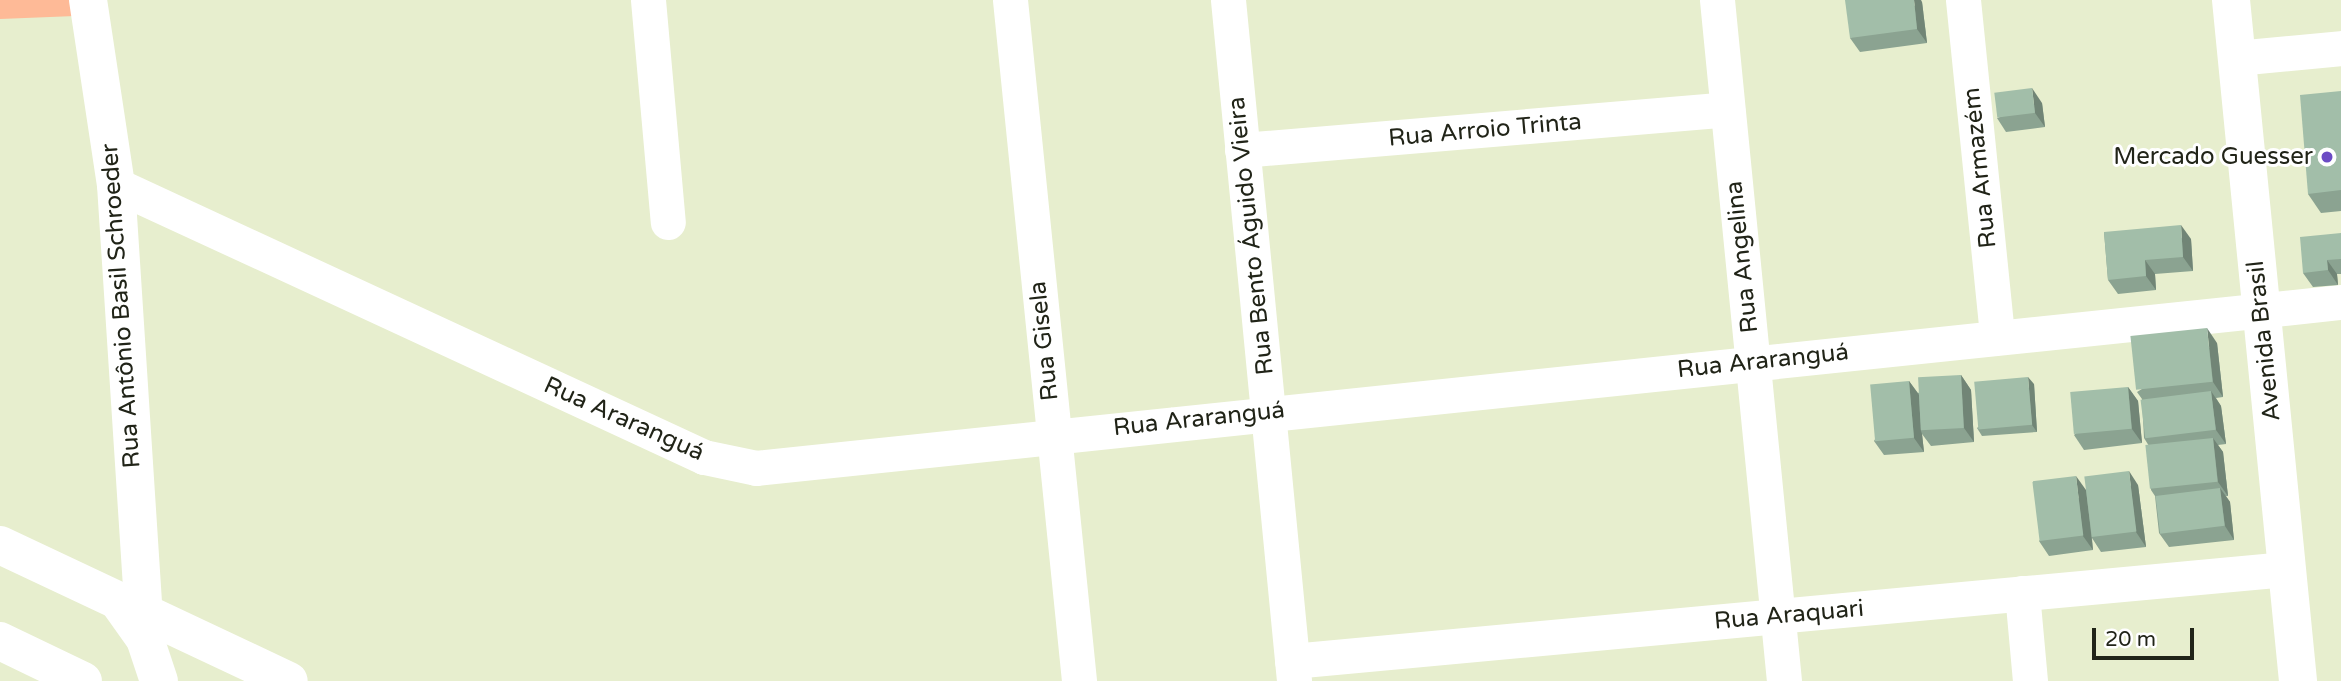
<!DOCTYPE html>
<meta charset="utf-8">
<style>
body{margin:0}
#map{position:relative;width:2341px;height:681px;overflow:hidden;background:#e7eece;font-family:"Varela Round",sans-serif}
div>[style]{position:absolute}
[style*='--x']{left:calc(var(--x)*1px);top:calc(var(--y)*1px);width:calc(var(--w)*1px);rotate:calc(var(--a)*1deg)}
.green>*{inset:0;background:#feba97}
.minor>*{height:35px;margin:-17.5px;padding:0 17.5px;transform-origin:17.5px;border-radius:17.5px;background:#fff}
.tertiary>*{height:38px;margin:-19px;padding:0 19px;transform-origin:19px;border-radius:19px;background:#fff}
.secondary>*{height:38px;margin:-19px;padding:0 19px;transform-origin:19px;border-radius:19px;background:#fff}
.primary>*{height:38px;margin:-19px;padding:0 19px;transform-origin:19px;border-radius:19px;background:#fff}
.motorway>*{height:38px;margin:-19px;padding:0 19px;transform-origin:19px;border-radius:19px;background:#fff}
.wall>*{inset:0;background:#8ba391}
.shaded-wall>*{inset:0;background:#718576}
.building>*{inset:0;background:#a2bea9;transform-origin:0 0}
.dots>*{width:19px;height:19px;translate:-50% -50%;box-sizing:border-box;border:4px solid #fff;border-radius:50%}
span{translate:-50% -50%;white-space:nowrap;text-align:center;line-height:1.15;-webkit-text-stroke:6px #fff;paint-order:stroke}
.street-label{font-size:24px;color:#212418}
.poi-label{font-size:24px;color:#212418}
.right{translate:-100% -50%;text-align:right}
.scale{position:absolute;left:2092px;top:628px;width:102px;height:32px;box-sizing:border-box;border:4px solid #212418;border-top:0;padding-left:9px;font-size:21px;line-height:24px;white-space:nowrap;color:#212418;-webkit-text-stroke:5px #fff;paint-order:stroke}
</style>
<div id="map">
<div class="green">
<i style="clip-path:polygon(0 0,74px 0,75px 16px,0 19px)"></i>
</div>
<div class="minor">
<i style="--x:648;--y:0;--w:223;--a:84.9"></i>
<i style="--x:1010;--y:0;--w:684;--a:84.21"></i>
<i style="--x:1228;--y:0;--w:684;--a:84.46"></i>
<i style="--x:1717;--y:0;--w:684;--a:84.38"></i>
<i style="--x:1963;--y:0;--w:339;--a:84.2"></i>
<i style="--x:2236;--y:58;--w:105;--a:-5.4"></i>
<i style="--x:1242;--y:150;--w:487;--a:-4.8"></i>
<i style="--x:116;--y:185;--w:648;--a:24.82"></i>
<i style="--x:704;--y:457;--w:53;--a:11.9"></i>
<i style="--x:756;--y:468;--w:1594;--a:-5.98"></i>
<i style="--x:2022;--y:593;--w:88;--a:84.8"></i>
<i style="--x:1292;--y:661;--w:998;--a:-5.29"></i>
</div>
<div class="tertiary">
<i style="--x:88;--y:0;--w:187;--a:81.4"></i>
<i style="--x:116;--y:185;--w:429;--a:86.3"></i>
</div>
<div class="secondary">
<i style="--x:2231;--y:0;--w:684;--a:84.38"></i>
</div>
<div class="primary">
<i style="--x:0;--y:545;--w:319;--a:25.2"></i>
<i style="--x:118;--y:601;--w:47;--a:54.6"></i>
<i style="--x:145;--y:639;--w:44;--a:71.6"></i>
</div>
<div class="motorway">
<i style="--x:0;--y:641;--w:92;--a:25.7"></i>
</div>
<div class="wall">
<i style="clip-path:polygon(1922px 2px,1927px 43px,1860px 52px,1850px 38px)"></i>
<i style="clip-path:polygon(2341px 91px,2341px 211px,2321px 213px,2308px 194px)"></i>
<i style="clip-path:polygon(2042px 103px,2045px 127px,2006px 132px,1997px 118px)"></i>
<i style="clip-path:polygon(2104px 232px,2191px 239px,2193px 271px,2155px 274px,2156px 290px,2118px 294px,2108px 280px)"></i>
<i style="clip-path:polygon(2341px 233px,2341px 274px,2337px 274px,2338px 285px,2313px 287px,2303px 273px)"></i>
<i style="clip-path:polygon(2217px 343px,2223px 397px,2216px 398px,2221px 406px,2226px 444px,2218px 445px,2223px 452px,2228px 496px,2226px 496px,2230px 502px,2234px 540px,2169px 547px,2159px 533px,2155px 496px,2151px 490px,2149px 446px,2144px 438px,2142px 399px,2137px 392px)"></i>
<i style="clip-path:polygon(1961px 375px,1971px 390px,1974px 442px,1931px 446px,1922px 434px,1924px 452px,1884px 455px,1874px 441px,1909px 381px,1918px 393px)"></i>
<i style="clip-path:polygon(2034px 384px,2037px 432px,1982px 436px,1977px 428px)"></i>
<i style="clip-path:polygon(2128px 387px,2138px 401px,2142px 443px,2084px 450px,2074px 435px)"></i>
<i style="clip-path:polygon(2138px 485px,2146px 547px,2101px 552px,2092px 538px,2093px 550px,2049px 556px,2039px 541px,2086px 490px)"></i>
</div>
<div class="shaded-wall">
<i style="clip-path:polygon(1914px 0,1921px 0,1922px 2px,1927px 43px,1917px 29px)"></i>
<i style="clip-path:polygon(2032px 88px,2042px 103px,2045px 127px,2035px 113px)"></i>
<i style="clip-path:polygon(2181px 225px,2191px 239px,2193px 271px,2183px 257px)"></i>
<i style="clip-path:polygon(2145px 260px,2155px 274px,2156px 290px,2146px 276px)"></i>
<i style="clip-path:polygon(2327px 260px,2337px 274px,2338px 285px,2328px 270px)"></i>
<i style="clip-path:polygon(2207px 328px,2217px 343px,2223px 397px,2213px 382px)"></i>
<i style="clip-path:polygon(1961px 375px,1971px 390px,1974px 442px,1964px 428px)"></i>
<i style="clip-path:polygon(2028px 377px,2034px 384px,2037px 432px,2032px 425px)"></i>
<i style="clip-path:polygon(1909px 381px,1919px 395px,1921px 431px,1922px 434px,1924px 452px,1914px 438px)"></i>
<i style="clip-path:polygon(2128px 387px,2138px 401px,2142px 443px,2132px 429px)"></i>
<i style="clip-path:polygon(2211px 391px,2221px 406px,2226px 444px,2216px 430px)"></i>
<i style="clip-path:polygon(2213px 438px,2223px 452px,2228px 496px,2218px 482px)"></i>
<i style="clip-path:polygon(2129px 471px,2138px 485px,2146px 547px,2136px 532px)"></i>
<i style="clip-path:polygon(2076px 476px,2086px 490px,2093px 550px,2083px 536px)"></i>
<i style="clip-path:polygon(2220px 488px,2230px 502px,2234px 540px,2225px 526px)"></i>
</div>
<div class="building">
<i style="clip-path:polygon(1845px 0,1914px 0,1917px 29px,1850px 38px)"></i>
<i style="left:2032px;top:88px;width:25px;height:38px;rotate:83deg"></i>
<i style="clip-path:polygon(2341px 91px,2341px 190px,2308px 194px,2300px 95px)"></i>
<i style="clip-path:polygon(2181px 225px,2183px 257px,2145px 260px,2146px 276px,2108px 280px,2104px 232px)"></i>
<i style="clip-path:polygon(2341px 233px,2341px 259px,2327px 260px,2328px 270px,2303px 273px,2300px 237px)"></i>
<i style="left:2207px;top:328px;width:54px;height:77px;rotate:84deg"></i>
<i style="left:1961px;top:375px;width:53px;height:43px;rotate:87deg"></i>
<i style="left:2028px;top:377px;width:48px;height:54px;rotate:85deg"></i>
<i style="left:1909px;top:381px;width:57px;height:39px;rotate:85deg"></i>
<i style="left:2128px;top:387px;width:42px;height:58px;rotate:85deg"></i>
<i style="left:2211px;top:391px;width:39px;height:71px;rotate:83deg"></i>
<i style="left:2213px;top:438px;width:44px;height:68px;rotate:84deg"></i>
<i style="left:2129px;top:471px;width:61px;height:45px;rotate:83deg"></i>
<i style="left:2076px;top:476px;width:60px;height:44px;rotate:83deg"></i>
<i style="left:2220px;top:488px;width:38px;height:65px;rotate:83deg"></i>
</div>
<div class="dots">
<i style="left:2327px;top:157px;background:#6c4bc4"></i>
</div>
<div class="street-label">
<span style="left:1485px;top:130px;rotate:-5deg">Rua Arroio Trinta</span>
<span style="left:1980px;top:168px;rotate:-96deg">Rua Armazém</span>
<span style="left:1251px;top:236px;rotate:-96deg">Rua Bento Águido Vieira</span>
<span style="left:1742px;top:257px;rotate:-96deg">Rua Angelina</span>
<span style="left:121px;top:306px;rotate:-94deg">Rua Antônio Basil Schroeder</span>
<span style="left:1044px;top:341px;rotate:-96deg">Rua Gisela</span>
<span style="left:2264px;top:341px;rotate:-96deg">Avenida Brasil</span>
<span style="left:1763px;top:361px;rotate:-6deg">Rua Araranguá</span>
<span style="left:624px;top:419px;rotate:24deg">Rua Araranguá</span>
<span style="left:1199px;top:419px;rotate:-6deg">Rua Araranguá</span>
<span style="left:1789px;top:615px;rotate:-5deg">Rua Araquari</span>
</div>
<div class="poi-label">
<span class="right" style="left:2313px;top:157px">Mercado Guesser</span>
</div>
<div class="scale">20 m</div>
</div>
